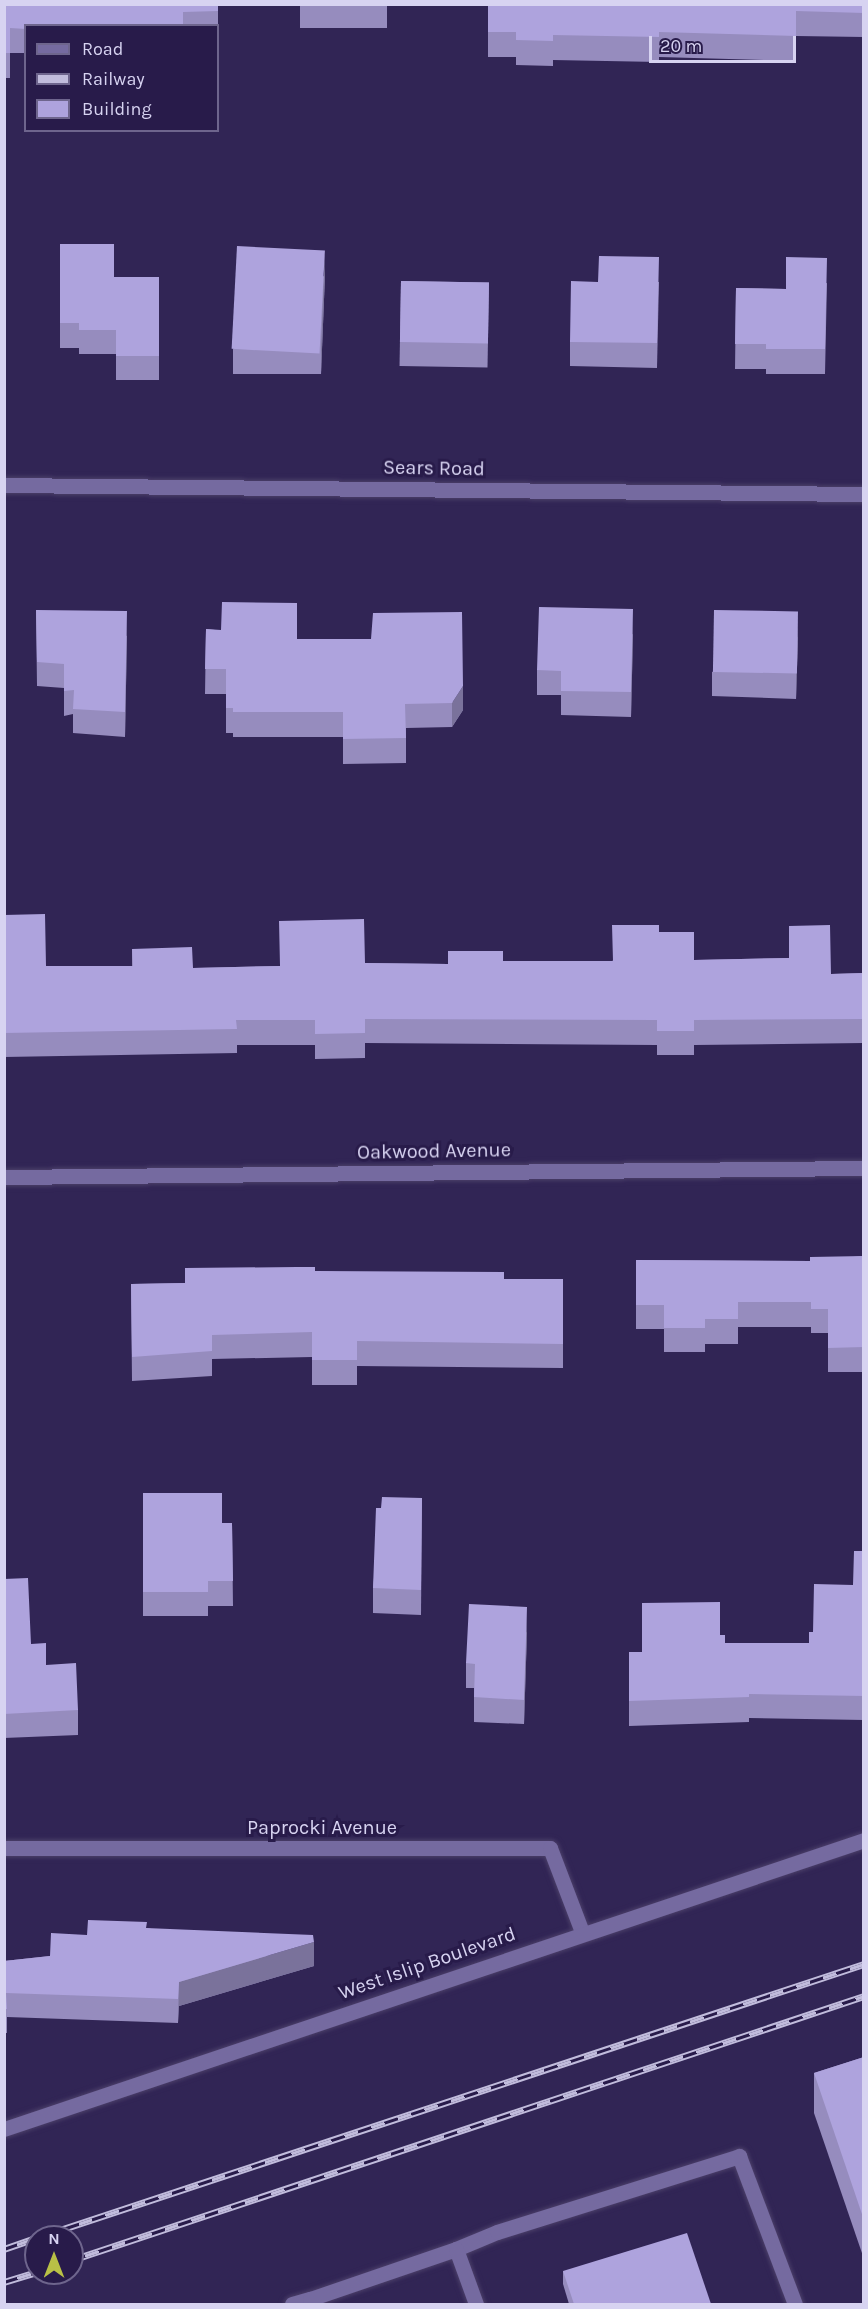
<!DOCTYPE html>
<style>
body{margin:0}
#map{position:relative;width:868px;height:2309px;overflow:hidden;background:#312555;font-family:Karla,sans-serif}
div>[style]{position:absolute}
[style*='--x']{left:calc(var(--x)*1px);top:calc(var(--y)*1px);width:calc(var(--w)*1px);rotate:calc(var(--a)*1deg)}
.roads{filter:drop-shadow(0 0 2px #4b3f69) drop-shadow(0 0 2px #4b3f69)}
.lane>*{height:15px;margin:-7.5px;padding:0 7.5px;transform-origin:7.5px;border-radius:7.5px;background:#756aa0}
.street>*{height:15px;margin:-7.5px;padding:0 7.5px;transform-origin:7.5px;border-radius:7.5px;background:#756aa0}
.secondary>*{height:15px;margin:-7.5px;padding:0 7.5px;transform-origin:7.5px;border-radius:7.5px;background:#756aa0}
.rail>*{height:7px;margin-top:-3.5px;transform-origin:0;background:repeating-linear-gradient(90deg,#281b4a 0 14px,#c1bcdc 0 28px);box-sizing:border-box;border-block:2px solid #c1bcdc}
.wall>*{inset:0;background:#968cbe;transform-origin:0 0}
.shaded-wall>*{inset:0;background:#7a729b}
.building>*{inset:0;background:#aea3dd;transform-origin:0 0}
span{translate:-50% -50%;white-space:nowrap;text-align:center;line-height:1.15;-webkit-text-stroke:6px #281b4a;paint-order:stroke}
.street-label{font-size:20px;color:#d7d3f1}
.frame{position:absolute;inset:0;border:6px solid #d7d3f1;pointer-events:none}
.legend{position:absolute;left:24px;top:24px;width:195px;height:108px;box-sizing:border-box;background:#281b4a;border:2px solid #6e658d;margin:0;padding:8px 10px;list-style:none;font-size:18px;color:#d7d3f1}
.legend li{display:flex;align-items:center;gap:12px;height:30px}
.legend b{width:30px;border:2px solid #6e658d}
.north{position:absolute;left:24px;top:2225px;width:60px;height:60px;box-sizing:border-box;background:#281b4a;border:2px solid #6e658d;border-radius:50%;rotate:0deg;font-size:16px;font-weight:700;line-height:24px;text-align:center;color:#d7d3f1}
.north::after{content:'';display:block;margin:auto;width:21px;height:27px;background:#b9c046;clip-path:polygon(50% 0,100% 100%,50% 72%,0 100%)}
.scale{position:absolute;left:649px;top:36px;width:147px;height:27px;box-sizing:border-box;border:3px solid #d7d3f1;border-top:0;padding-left:8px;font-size:18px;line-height:21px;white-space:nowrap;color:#d7d3f1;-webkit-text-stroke:4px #281b4a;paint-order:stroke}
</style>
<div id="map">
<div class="roads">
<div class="lane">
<i style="--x:456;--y:2249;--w:44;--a:-22.5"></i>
<i style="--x:497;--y:2232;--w:254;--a:-17.4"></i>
<i style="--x:739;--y:2156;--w:158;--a:69.3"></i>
<i style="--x:292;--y:2304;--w:19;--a:-16"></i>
<i style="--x:312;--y:2304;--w:5;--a:-112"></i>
<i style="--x:310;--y:2299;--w:154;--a:-18.9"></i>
<i style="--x:456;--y:2249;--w:59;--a:70"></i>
</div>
<div class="street">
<i style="--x:4;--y:485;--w:860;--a:0.6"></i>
<i style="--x:4;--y:1177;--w:860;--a:-0.6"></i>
<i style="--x:4;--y:1848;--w:546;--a:0"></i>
<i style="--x:550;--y:1848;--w:90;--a:69.1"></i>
</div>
<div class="secondary">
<i style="--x:4;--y:2129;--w:907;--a:-18.57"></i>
</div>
</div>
<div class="rail">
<i style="--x:39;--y:2237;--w:869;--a:-18.31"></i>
<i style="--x:4;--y:2249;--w:34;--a:-19"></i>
<i style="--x:72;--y:2260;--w:835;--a:-18.43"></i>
<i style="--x:4;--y:2282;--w:34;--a:-17"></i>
</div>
<div class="wall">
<i style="clip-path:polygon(4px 4px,218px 4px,218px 36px,218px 26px,26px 26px,26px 53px,10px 53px,10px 78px,4px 78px)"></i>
<i style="left:300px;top:4px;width:87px;height:24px"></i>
<i style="clip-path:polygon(488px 4px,864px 4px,864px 37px,796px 36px,796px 61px,659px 57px,659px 62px,553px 60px,553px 66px,516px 65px,516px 57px,488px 57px)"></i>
<i style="clip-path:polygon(60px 244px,114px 277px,159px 277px,159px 380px,116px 380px,116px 354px,79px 354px,79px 348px,60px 348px)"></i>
<i style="clip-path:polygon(325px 275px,321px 374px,233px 374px,233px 349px)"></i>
<i style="left:401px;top:281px;width:88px;height:85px;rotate:1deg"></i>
<i style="clip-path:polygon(598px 282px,659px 282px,657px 368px,570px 366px,570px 342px)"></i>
<i style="clip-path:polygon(827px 283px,825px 374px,766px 374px,766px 369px,735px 369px,736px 288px,786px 289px)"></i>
<i style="clip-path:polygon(36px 610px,127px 636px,125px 737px,73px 733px,73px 714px,64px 716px,64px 688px,37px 686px)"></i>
<i style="clip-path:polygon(206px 629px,297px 639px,371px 639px,463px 710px,452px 727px,406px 728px,406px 763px,343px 764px,343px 737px,233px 737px,233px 733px,226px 733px,226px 694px,205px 694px)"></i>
<i style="clip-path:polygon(633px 634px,631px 717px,561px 715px,561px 695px,537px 695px,537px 670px)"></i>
<i style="clip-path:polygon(798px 637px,796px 699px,712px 696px,712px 672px)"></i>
<i style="clip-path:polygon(4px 915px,46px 966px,132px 966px,132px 949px,193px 968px,280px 966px,365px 963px,448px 964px,503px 961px,612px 961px,659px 932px,694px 960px,789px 958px,789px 926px,831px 974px,864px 973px,864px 1043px,694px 1045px,694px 1055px,657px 1055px,657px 1045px,365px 1043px,365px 1058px,315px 1059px,315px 1045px,237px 1045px,237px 1053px,4px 1057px)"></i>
<i style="clip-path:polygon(864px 1256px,864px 1372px,828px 1372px,828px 1333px,811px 1333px,811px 1327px,738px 1327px,738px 1344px,705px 1344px,705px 1352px,664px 1352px,664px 1329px,636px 1329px,636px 1260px,810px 1261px)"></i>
<i style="clip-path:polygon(315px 1271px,504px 1279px,563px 1279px,563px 1368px,357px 1366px,357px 1385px,312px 1385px,312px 1357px,212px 1359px,212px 1376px,132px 1381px,131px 1284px,185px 1283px)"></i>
<i style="clip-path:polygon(143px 1493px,222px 1523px,232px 1523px,233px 1606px,208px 1606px,208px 1616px,143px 1616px)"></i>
<i style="clip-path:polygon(422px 1498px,421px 1615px,373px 1613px,373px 1588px,381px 1508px)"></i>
<i style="clip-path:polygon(864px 1551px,864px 1720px,749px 1718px,749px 1722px,629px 1726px,629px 1652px,642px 1652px,720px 1635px,725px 1643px,809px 1643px,813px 1632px,853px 1585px)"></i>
<i style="clip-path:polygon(4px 1579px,31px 1644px,78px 1710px,78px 1735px,4px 1738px)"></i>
<i style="clip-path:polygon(527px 1632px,524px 1724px,474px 1722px,474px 1688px,466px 1688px,466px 1663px)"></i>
<i style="clip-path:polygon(147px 1928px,314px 1966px,179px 2006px,178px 2023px,7px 2017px,7px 2033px,4px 2033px,4px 1961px,50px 1956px,87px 1935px)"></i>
<i style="clip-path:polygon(864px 2057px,864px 2259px,814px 2113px,814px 2073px)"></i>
<i style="clip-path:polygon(563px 2271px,711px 2304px,569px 2304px,563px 2284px)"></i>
</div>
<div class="shaded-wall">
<i style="clip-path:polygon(325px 250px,325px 275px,321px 374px,321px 350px)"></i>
<i style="clip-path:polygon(633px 609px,633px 634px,631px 717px,631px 692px)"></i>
<i style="clip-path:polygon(127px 611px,127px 636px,125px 737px,125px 712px)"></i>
<i style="clip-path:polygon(798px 612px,798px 637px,796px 699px,796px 674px)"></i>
<i style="clip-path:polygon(463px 686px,463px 710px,452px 727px,452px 703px)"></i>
<i style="clip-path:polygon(527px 1607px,527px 1632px,524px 1724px,524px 1700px)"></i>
<i style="clip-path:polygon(314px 1942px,314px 1966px,179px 2006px,178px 2023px,179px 1982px)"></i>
</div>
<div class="building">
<i style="clip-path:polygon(4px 4px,218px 4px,218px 11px,183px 12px,183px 26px,26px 26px,26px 29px,10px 28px,10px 53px,4px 53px)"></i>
<i style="clip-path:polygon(488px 4px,864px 4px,864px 13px,796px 11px,796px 36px,659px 32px,659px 37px,553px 35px,553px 41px,516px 40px,516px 32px,488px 32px)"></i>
<i style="clip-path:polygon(60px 244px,114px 244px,114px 277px,159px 277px,159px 356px,116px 356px,116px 330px,79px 330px,79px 323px,60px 323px)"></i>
<i style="left:237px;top:246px;width:88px;height:103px;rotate:3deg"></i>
<i style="clip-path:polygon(599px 256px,659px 257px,657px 343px,570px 342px,571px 281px,598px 282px)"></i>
<i style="clip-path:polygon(786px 257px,827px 258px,825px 349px,766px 349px,766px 344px,735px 344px,736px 288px,786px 289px)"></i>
<i style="left:401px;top:281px;width:88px;height:61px;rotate:1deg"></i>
<i style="clip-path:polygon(222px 602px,297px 603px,297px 639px,371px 639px,373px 613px,462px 612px,463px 686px,452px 703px,405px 704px,406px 738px,343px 739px,343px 712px,233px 712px,233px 708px,226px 708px,226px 669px,205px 669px,206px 629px,221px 630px)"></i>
<i style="clip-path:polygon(539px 607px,633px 609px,631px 692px,561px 691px,561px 671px,537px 670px)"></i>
<i style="clip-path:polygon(36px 610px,127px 611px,125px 712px,73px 709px,74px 690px,64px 691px,64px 664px,37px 662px)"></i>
<i style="left:714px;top:610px;width:84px;height:62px;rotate:1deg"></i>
<i style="clip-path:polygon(45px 914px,46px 966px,133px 966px,132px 949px,192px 947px,193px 968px,280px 966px,279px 921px,364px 919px,365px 963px,448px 964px,448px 951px,503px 951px,503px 961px,613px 961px,612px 925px,659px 925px,659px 932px,694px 932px,694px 960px,789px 958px,789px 926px,830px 925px,831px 974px,864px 973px,864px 1019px,694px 1020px,694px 1031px,657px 1031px,657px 1020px,365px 1019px,365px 1033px,315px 1034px,315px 1020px,236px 1020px,237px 1029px,4px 1033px,4px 915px)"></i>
<i style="clip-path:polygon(864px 1256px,864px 1347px,828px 1348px,828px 1309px,811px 1309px,811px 1302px,738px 1302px,738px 1319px,705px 1319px,705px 1328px,664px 1328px,664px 1305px,636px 1305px,636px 1260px,810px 1261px,810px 1257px)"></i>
<i style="clip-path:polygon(297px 1267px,315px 1267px,315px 1271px,504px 1272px,504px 1279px,563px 1279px,563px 1344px,357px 1341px,357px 1360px,312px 1360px,312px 1332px,212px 1335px,212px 1351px,132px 1357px,131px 1284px,185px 1283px,185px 1268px)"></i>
<i style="clip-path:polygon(143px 1493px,222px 1493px,222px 1523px,232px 1523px,233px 1581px,208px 1581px,208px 1592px,143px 1592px)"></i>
<i style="clip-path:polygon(382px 1497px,422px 1498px,421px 1590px,373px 1588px,376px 1508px,381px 1508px)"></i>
<i style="clip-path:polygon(854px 1551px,864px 1551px,864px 1696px,749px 1694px,749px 1697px,629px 1701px,629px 1652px,642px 1652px,642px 1603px,720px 1602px,720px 1635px,725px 1635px,725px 1643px,809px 1643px,809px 1632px,813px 1632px,814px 1584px,853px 1585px)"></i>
<i style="clip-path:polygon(28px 1578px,31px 1644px,46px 1643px,46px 1665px,76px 1663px,78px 1710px,4px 1714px,4px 1579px)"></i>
<i style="clip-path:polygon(469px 1604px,527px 1607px,524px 1700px,474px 1697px,475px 1664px,466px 1663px)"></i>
<i style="clip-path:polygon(88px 1920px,147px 1922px,146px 1928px,313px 1935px,314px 1942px,179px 1982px,178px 1999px,6px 1993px,7px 2009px,4px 2009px,4px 1961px,50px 1956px,51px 1933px,87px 1935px)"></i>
<i style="clip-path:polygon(864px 2057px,864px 2220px,814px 2073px)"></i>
<i style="clip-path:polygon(687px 2233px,711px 2304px,574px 2304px,563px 2271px)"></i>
</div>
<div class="street-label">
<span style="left:434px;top:468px;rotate:1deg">Sears Road</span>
<span style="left:434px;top:1151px;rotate:-1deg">Oakwood Avenue</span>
<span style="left:322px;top:1827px">Paprocki Avenue</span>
<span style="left:427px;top:1963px;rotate:-19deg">West Islip Boulevard</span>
</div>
<div class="frame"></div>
<ul class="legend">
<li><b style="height:8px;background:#756aa0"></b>Road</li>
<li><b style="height:8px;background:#c1bcdc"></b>Railway</li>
<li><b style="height:16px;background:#aea3dd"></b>Building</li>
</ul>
<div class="north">N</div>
<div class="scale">20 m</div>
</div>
